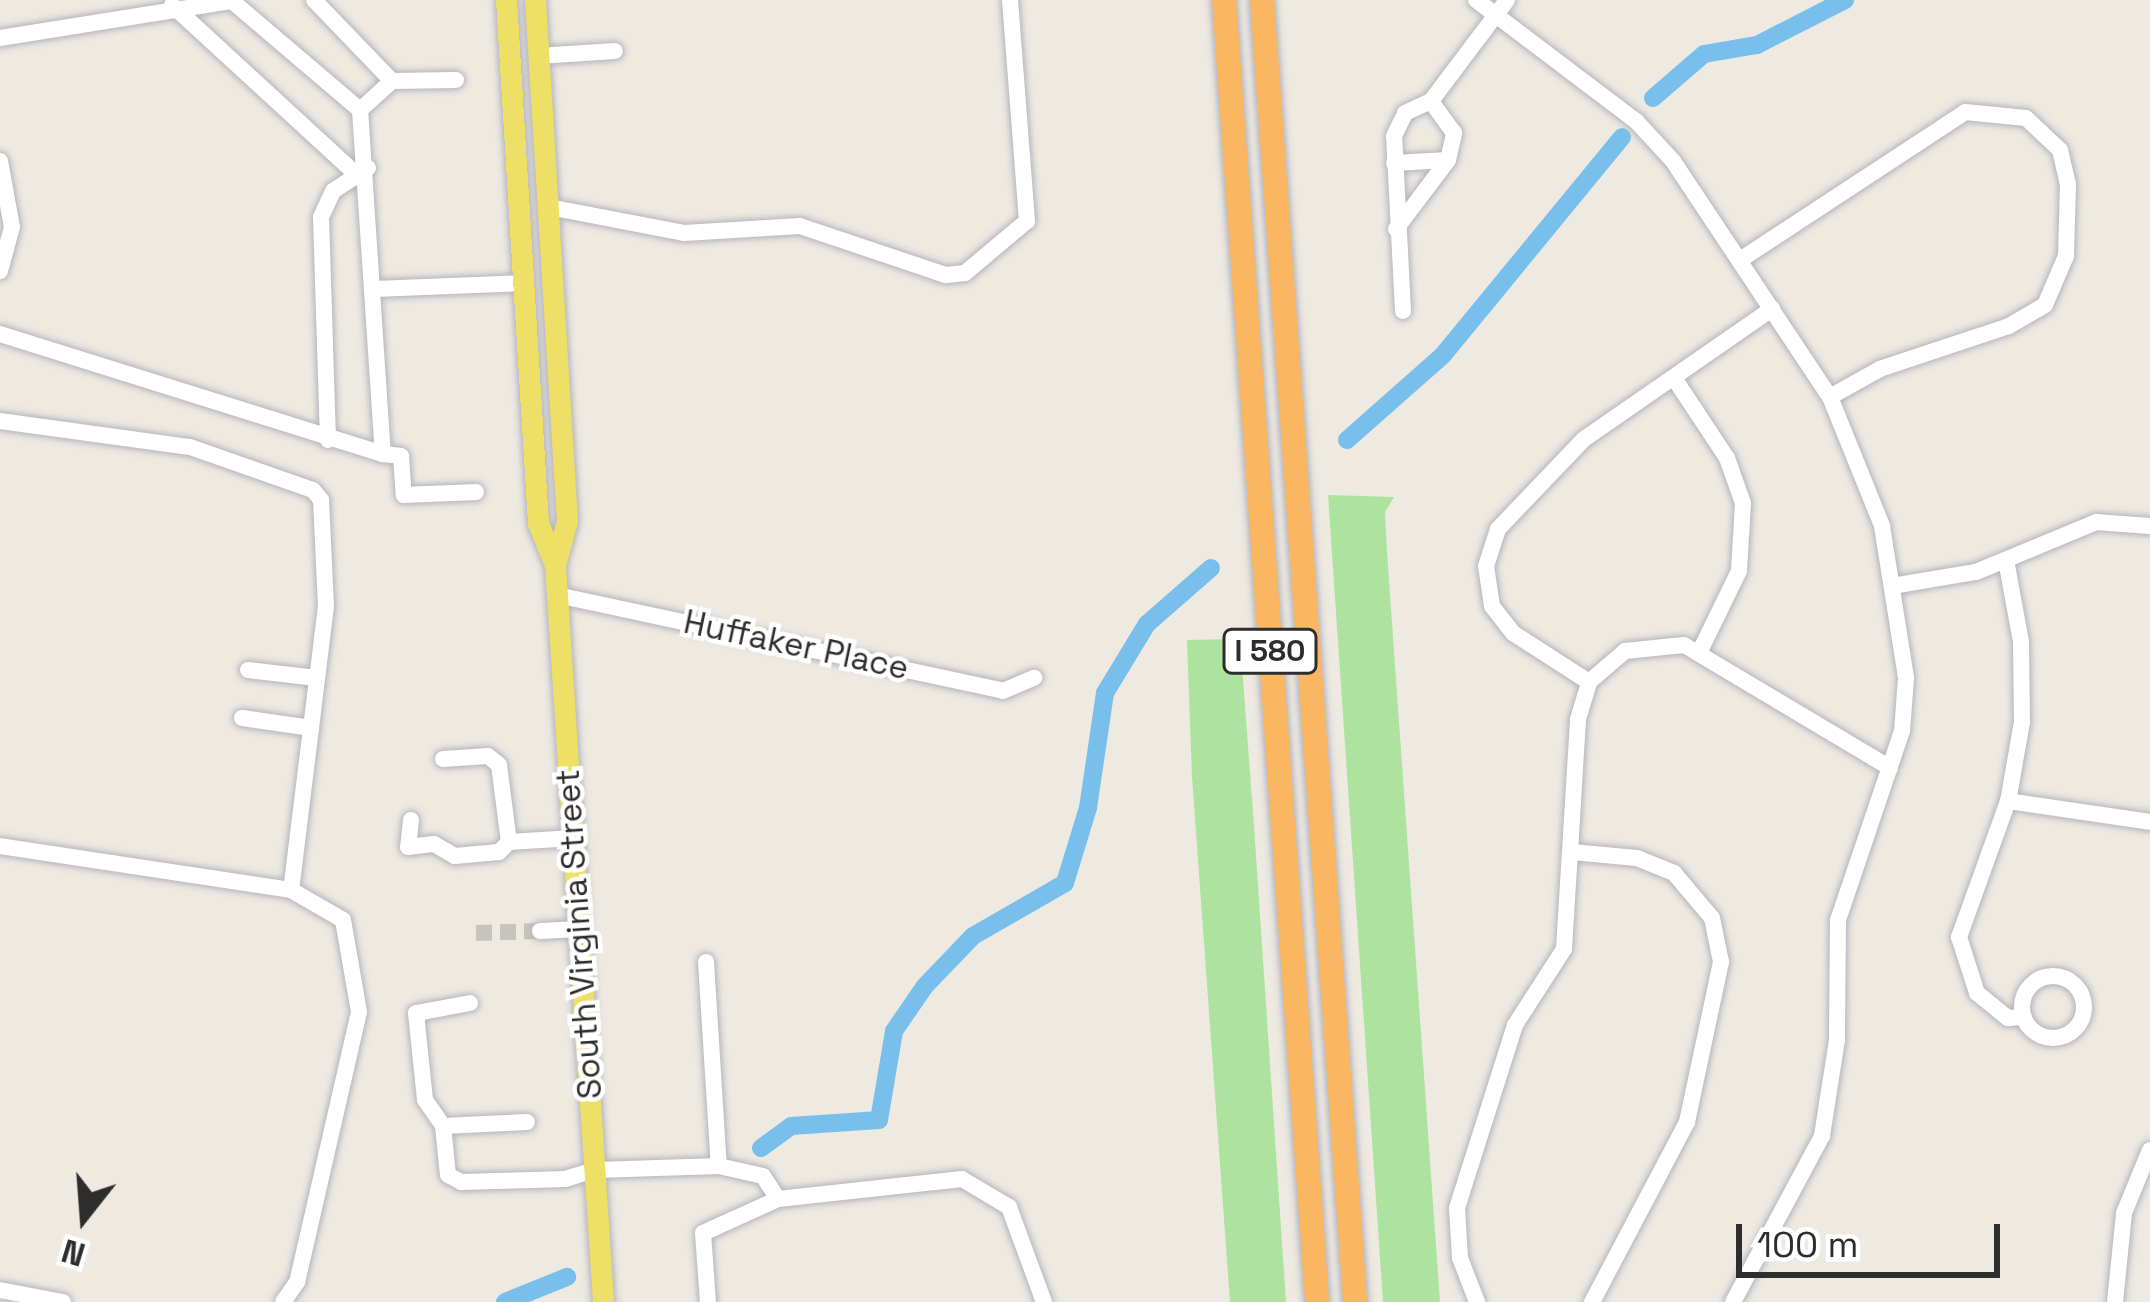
<!DOCTYPE html>
<style>
body{margin:0}
#map{position:relative;width:2150px;height:1302px;overflow:hidden;background:#eeeae1;font-family:"Space Grotesk",sans-serif}
div>[style]{position:absolute}
[style*='--x']{left:calc(var(--x)*1px);top:calc(var(--y)*1px);width:calc(var(--w)*1px);rotate:calc(var(--a)*1deg)}
.green>*{inset:0;background:#aee39f}
.canal>*{height:18px;margin:-9px;padding:0 9px;transform-origin:9px;border-radius:9px;background:#78bfec}
.minor-tunnel>*{height:16px;margin-top:-8px;transform-origin:0;background:repeating-linear-gradient(90deg,#c7c4bd 0 16px,transparent 0 24px)}
.roads{filter:drop-shadow(0 0 3px #b4b5c0) drop-shadow(0 0 3px #b4b5c0)}
.minor>*{height:16px;margin:-8px;padding:0 8px;transform-origin:8px;border-radius:8px;background:#fff}
.minor>.ring{margin:-8px;padding:0;box-sizing:content-box;background:none;border:16px solid #fff;border-radius:50%}
.major>*{height:21px;margin:-10.5px;padding:0 10.5px;transform-origin:10.5px;border-radius:10.5px;background:#eedf66}
.highway>*{height:24px;margin:-12px;padding:0 12px;transform-origin:12px;border-radius:12px;background:#fab660}
span{translate:-50% -50%;white-space:nowrap;text-align:center;line-height:1.15;-webkit-text-stroke:9px #fff;paint-order:stroke}
.shield-label span{padding:3px 9px;background:#fff;border:3px solid;border-radius:9px;-webkit-text-stroke-width:0}
.shield-label{font-size:30px;color:#2d2d2d;font-weight:700}
.street-label{font-size:33px;color:#2d2d2d}
.north{position:absolute;left:24px;top:1158px;width:120px;height:120px;-webkit-text-stroke:9px #fff;paint-order:stroke;rotate:197deg;font-size:33px;font-weight:700;line-height:48px;text-align:center;color:#2d2d2d}
.north::after{content:'';display:block;margin:auto;width:42px;height:54px;background:#2d2d2d;clip-path:polygon(50% 0,100% 100%,50% 72%,0 100%)}
.scale{position:absolute;left:1736px;top:1224px;width:264px;height:54px;box-sizing:border-box;border:6px solid #2d2d2d;border-top:0;padding-left:15px;font-size:36px;line-height:42px;white-space:nowrap;color:#2d2d2d;-webkit-text-stroke:9px #fff;paint-order:stroke}
</style>
<div id="map">
<div class="green">
<i style="clip-path:polygon(1328px 495px,1394px 497px,1385px 512px,1387px 552px,1440px 1302px,1383px 1302px)"></i>
<i style="clip-path:polygon(1240px 639px,1254px 826px,1286px 1302px,1230px 1302px,1192px 777px,1187px 640px)"></i>
</div>
<div class="canal">
<i style="--x:1653;--y:98;--w:67;--a:-40.8"></i>
<i style="--x:1704;--y:54;--w:54;--a:-9.6"></i>
<i style="--x:1757;--y:45;--w:99;--a:-27.1"></i>
<i style="--x:1347;--y:440;--w:128;--a:-41.5"></i>
<i style="--x:1443;--y:355;--w:282;--a:-50.6"></i>
<i style="--x:761;--y:1148;--w:37;--a:-36"></i>
<i style="--x:791;--y:1126;--w:88;--a:-3.9"></i>
<i style="--x:879;--y:1120;--w:90;--a:-80.4"></i>
<i style="--x:894;--y:1031;--w:55;--a:-55.4"></i>
<i style="--x:925;--y:986;--w:69;--a:-46.2"></i>
<i style="--x:973;--y:936;--w:106;--a:-29.9"></i>
<i style="--x:1065;--y:883;--w:78;--a:-73"></i>
<i style="--x:1088;--y:808;--w:116;--a:-81.6"></i>
<i style="--x:1105;--y:693;--w:81;--a:-58.7"></i>
<i style="--x:1147;--y:624;--w:85;--a:-41.2"></i>
<i style="--x:505;--y:1302;--w:67;--a:-22"></i>
</div>
<div class="minor-tunnel">
<i style="--x:476;--y:933;--w:64;--a:-1.8"></i>
</div>
<div class="roads">
<div class="minor">
<i style="--x:314;--y:0;--w:112;--a:46.1"></i>
<i style="--x:392;--y:81;--w:43;--a:137.8"></i>
<i style="--x:1476;--y:0;--w:201;--a:37.1"></i>
<i style="--x:1636;--y:121;--w:54;--a:47.2"></i>
<i style="--x:1673;--y:161;--w:283;--a:56.4"></i>
<i style="--x:1830;--y:397;--w:139;--a:68"></i>
<i style="--x:1882;--y:526;--w:154;--a:81"></i>
<i style="--x:1906;--y:678;--w:53;--a:94.3"></i>
<i style="--x:1902;--y:731;--w:200;--a:108.7"></i>
<i style="--x:1838;--y:920;--w:120;--a:90.5"></i>
<i style="--x:1837;--y:1040;--w:97;--a:98.9"></i>
<i style="--x:1822;--y:1136;--w:188;--a:118.2"></i>
<i style="--x:172;--y:5;--w:250;--a:42.6"></i>
<i style="--x:0;--y:38;--w:235;--a:-9.1"></i>
<i style="--x:232;--y:1;--w:168;--a:40.4"></i>
<i style="--x:360;--y:110;--w:345;--a:86.2"></i>
<i style="--x:383;--y:454;--w:401;--a:-162.6"></i>
<i style="--x:538;--y:56;--w:77;--a:-3.7"></i>
<i style="--x:392;--y:81;--w:64;--a:-0.9"></i>
<i style="--x:0;--y:161;--w:67;--a:79.7"></i>
<i style="--x:12;--y:227;--w:46;--a:105.3"></i>
<i style="--x:1394;--y:163;--w:54;--a:-3.2"></i>
<i style="--x:549;--y:207;--w:137;--a:10.9"></i>
<i style="--x:684;--y:233;--w:116;--a:-3.5"></i>
<i style="--x:800;--y:226;--w:154;--a:18.6"></i>
<i style="--x:946;--y:275;--w:19;--a:-6"></i>
<i style="--x:965;--y:273;--w:81;--a:-40"></i>
<i style="--x:1027;--y:221;--w:222;--a:-94.4"></i>
<i style="--x:1396;--y:229;--w:86;--a:-53"></i>
<i style="--x:1448;--y:160;--w:28;--a:-77"></i>
<i style="--x:1454;--y:133;--w:39;--a:-126"></i>
<i style="--x:1740;--y:260;--w:269;--a:-33.3"></i>
<i style="--x:1965;--y:112;--w:61;--a:5.6"></i>
<i style="--x:2026;--y:118;--w:47;--a:43.3"></i>
<i style="--x:2060;--y:150;--w:35;--a:77"></i>
<i style="--x:2068;--y:184;--w:72;--a:91.6"></i>
<i style="--x:2066;--y:256;--w:53;--a:113.2"></i>
<i style="--x:2045;--y:305;--w:42;--a:149.7"></i>
<i style="--x:2009;--y:326;--w:136;--a:161.6"></i>
<i style="--x:1880;--y:369;--w:57;--a:150.8"></i>
<i style="--x:376;--y:289;--w:148;--a:-2.3"></i>
<i style="--x:1403;--y:311;--w:175;--a:-92.9"></i>
<i style="--x:1394;--y:136;--w:25;--a:-64"></i>
<i style="--x:1405;--y:113;--w:29;--a:-25"></i>
<i style="--x:1431;--y:101;--w:126;--a:-53"></i>
<i style="--x:1674;--y:378;--w:96;--a:56.5"></i>
<i style="--x:1727;--y:458;--w:48;--a:70.4"></i>
<i style="--x:1743;--y:503;--w:68;--a:93.4"></i>
<i style="--x:1739;--y:571;--w:89;--a:116"></i>
<i style="--x:0;--y:421;--w:192;--a:7.8"></i>
<i style="--x:190;--y:447;--w:130;--a:19.3"></i>
<i style="--x:313;--y:490;--w:13;--a:51"></i>
<i style="--x:321;--y:500;--w:106;--a:87.3"></i>
<i style="--x:326;--y:606;--w:286;--a:97"></i>
<i style="--x:328;--y:440;--w:223;--a:-91.8"></i>
<i style="--x:321;--y:217;--w:29;--a:-65"></i>
<i style="--x:333;--y:191;--w:42;--a:-33.3"></i>
<i style="--x:383;--y:454;--w:18;--a:6"></i>
<i style="--x:401;--y:456;--w:39;--a:86"></i>
<i style="--x:404;--y:495;--w:72;--a:-2.4"></i>
<i style="--x:2006;--y:560;--w:83;--a:79.6"></i>
<i style="--x:2021;--y:642;--w:80;--a:89.3"></i>
<i style="--x:2022;--y:722;--w:80;--a:100"></i>
<i style="--x:2008;--y:801;--w:145;--a:109.8"></i>
<i style="--x:1959;--y:937;--w:59;--a:72.2"></i>
<i style="--x:1977;--y:993;--w:40;--a:39"></i>
<i style="--x:2008;--y:1018;--w:16;--a:-4"></i>
<i style="--x:1892;--y:586;--w:85;--a:-9.5"></i>
<i style="--x:1976;--y:572;--w:130;--a:-22.6"></i>
<i style="--x:2096;--y:522;--w:54;--a:4.2"></i>
<i style="--x:557;--y:595;--w:456;--a:12.1"></i>
<i style="--x:1003;--y:691;--w:34;--a:-23"></i>
<i style="--x:248;--y:670;--w:69;--a:6.6"></i>
<i style="--x:1589;--y:682;--w:90;--a:-147.2"></i>
<i style="--x:1513;--y:633;--w:34;--a:-128"></i>
<i style="--x:1492;--y:606;--w:40;--a:-98.5"></i>
<i style="--x:1486;--y:566;--w:39;--a:-72"></i>
<i style="--x:1498;--y:529;--w:124;--a:-46.3"></i>
<i style="--x:1584;--y:439;--w:229;--a:-34.7"></i>
<i style="--x:242;--y:718;--w:70;--a:8.2"></i>
<i style="--x:443;--y:759;--w:45;--a:-3.8"></i>
<i style="--x:488;--y:756;--w:14;--a:39"></i>
<i style="--x:499;--y:765;--w:78;--a:82.6"></i>
<i style="--x:509;--y:842;--w:65;--a:-3.5"></i>
<i style="--x:2008;--y:801;--w:144;--a:8.4"></i>
<i style="--x:411;--y:820;--w:27;--a:96"></i>
<i style="--x:408;--y:847;--w:26;--a:-7"></i>
<i style="--x:434;--y:844;--w:24;--a:30"></i>
<i style="--x:455;--y:856;--w:44;--a:-5.2"></i>
<i style="--x:499;--y:852;--w:14;--a:-45"></i>
<i style="--x:0;--y:846;--w:294;--a:8.6"></i>
<i style="--x:291;--y:890;--w:60;--a:30"></i>
<i style="--x:343;--y:920;--w:93;--a:80.1"></i>
<i style="--x:359;--y:1012;--w:277;--a:102.9"></i>
<i style="--x:297;--y:1282;--w:24;--a:125"></i>
<i style="--x:1572;--y:852;--w:65;--a:5.3"></i>
<i style="--x:1637;--y:858;--w:40;--a:22"></i>
<i style="--x:1674;--y:873;--w:59;--a:49.8"></i>
<i style="--x:1712;--y:918;--w:45;--a:78.4"></i>
<i style="--x:1721;--y:962;--w:164;--a:102"></i>
<i style="--x:1687;--y:1122;--w:204;--a:117.8"></i>
<i style="--x:540;--y:931;--w:39;--a:-3"></i>
<i style="--x:706;--y:962;--w:204;--a:86.4"></i>
<i class="ring" style="left:2022px;top:976px;width:46px;height:46px"></i>
<i style="--x:470;--y:1003;--w:55;--a:169.5"></i>
<i style="--x:416;--y:1013;--w:87;--a:84.1"></i>
<i style="--x:425;--y:1100;--w:32;--a:55"></i>
<i style="--x:443;--y:1126;--w:49;--a:84.2"></i>
<i style="--x:448;--y:1175;--w:15;--a:28"></i>
<i style="--x:461;--y:1182;--w:104;--a:-1.7"></i>
<i style="--x:565;--y:1179;--w:31;--a:-17"></i>
<i style="--x:595;--y:1170;--w:124;--a:-1.8"></i>
<i style="--x:719;--y:1166;--w:45;--a:12.8"></i>
<i style="--x:763;--y:1176;--w:27;--a:57"></i>
<i style="--x:778;--y:1199;--w:82;--a:155.6"></i>
<i style="--x:703;--y:1233;--w:69;--a:85.9"></i>
<i style="--x:443;--y:1126;--w:84;--a:-2.7"></i>
<i style="--x:778;--y:1199;--w:185;--a:-6.2"></i>
<i style="--x:962;--y:1179;--w:55;--a:30.8"></i>
<i style="--x:1009;--y:1207;--w:101;--a:69.8"></i>
<i style="--x:0;--y:1290;--w:64;--a:10.8"></i>
<i style="--x:1477;--y:1302;--w:47;--a:-111.1"></i>
<i style="--x:1460;--y:1258;--w:50;--a:-93.4"></i>
<i style="--x:1457;--y:1208;--w:192;--a:-72.4"></i>
<i style="--x:1515;--y:1025;--w:90;--a:-57.2"></i>
<i style="--x:1564;--y:949;--w:230;--a:-86.5"></i>
<i style="--x:1578;--y:719;--w:39;--a:-73"></i>
<i style="--x:1589;--y:682;--w:48;--a:-40.7"></i>
<i style="--x:1625;--y:651;--w:59;--a:-5.8"></i>
<i style="--x:1684;--y:645;--w:240;--a:30.8"></i>
<i style="--x:2115;--y:1302;--w:89;--a:-84.2"></i>
<i style="--x:2124;--y:1213;--w:68;--a:-67.6"></i>
</div>
<div class="major">
<i style="--x:506;--y:0;--w:524;--a:86.5"></i>
<i style="--x:538;--y:523;--w:45;--a:68"></i>
<i style="--x:555;--y:565;--w:739;--a:86.27"></i>
<i style="--x:535;--y:0;--w:522;--a:86.49"></i>
<i style="--x:567;--y:521;--w:46;--a:105.3"></i>
</div>
<div class="highway">
<i style="--x:1224;--y:0;--w:1305;--a:85.91"></i>
<i style="--x:1262;--y:0;--w:1305;--a:85.91"></i>
</div>
</div>
<div class="shield-label">
<span style="left:1270px;top:651px">I 580</span>
</div>
<div class="street-label">
<span style="left:796px;top:646px;rotate:12deg">Huffaker Place</span>
<span style="left:580px;top:934px;rotate:-94deg">South Virginia Street</span>
</div>
<div class="north">N</div>
<div class="scale">100 m</div>
</div>
